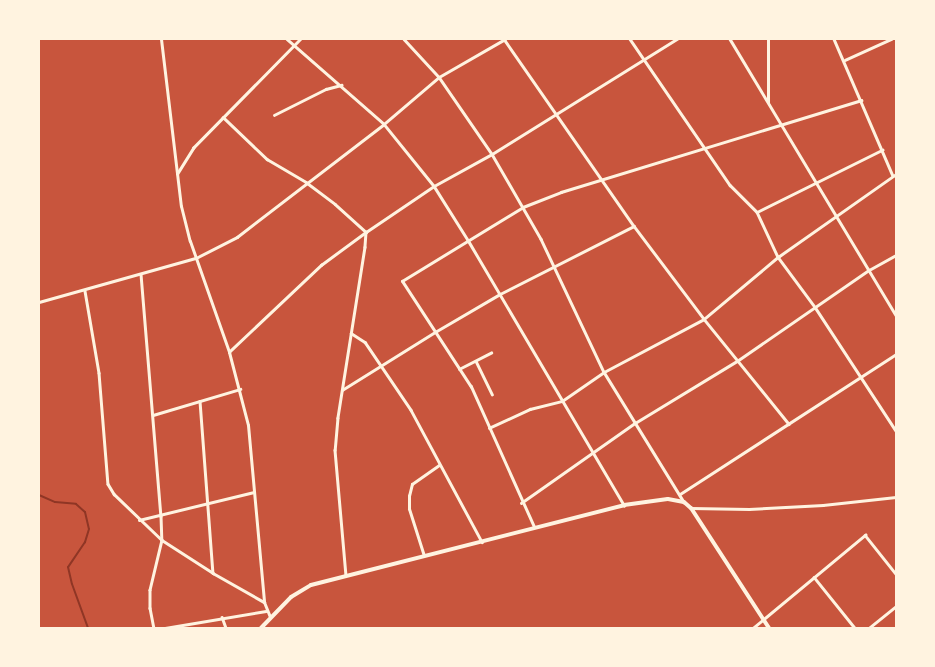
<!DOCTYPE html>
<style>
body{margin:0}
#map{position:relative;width:935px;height:667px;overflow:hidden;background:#c8553d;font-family:"Exo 2",sans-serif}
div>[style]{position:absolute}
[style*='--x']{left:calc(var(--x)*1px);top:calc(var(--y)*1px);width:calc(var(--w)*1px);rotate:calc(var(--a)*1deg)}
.stream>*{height:2px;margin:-1px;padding:0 1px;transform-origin:1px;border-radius:1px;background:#8f3625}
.minor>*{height:2.5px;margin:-1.25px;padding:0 1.25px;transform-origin:1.25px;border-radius:1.25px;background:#fff3e0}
.tertiary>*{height:3px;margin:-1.5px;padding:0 1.5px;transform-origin:1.5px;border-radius:1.5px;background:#fff3e0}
.primary>*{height:4px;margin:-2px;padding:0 2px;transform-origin:2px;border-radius:2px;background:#fff3e0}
span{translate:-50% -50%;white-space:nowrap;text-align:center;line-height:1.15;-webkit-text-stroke:4.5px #fff3e0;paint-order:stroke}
.frame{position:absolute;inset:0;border:40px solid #fff3e0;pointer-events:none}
</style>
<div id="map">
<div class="stream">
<i style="--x:39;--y:495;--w:17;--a:24"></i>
<i style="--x:55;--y:502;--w:21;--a:5"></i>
<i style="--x:76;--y:504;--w:12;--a:42"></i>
<i style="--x:85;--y:512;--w:17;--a:77"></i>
<i style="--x:89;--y:529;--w:14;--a:107"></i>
<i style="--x:85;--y:542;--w:30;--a:124"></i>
<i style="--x:68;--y:567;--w:17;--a:77"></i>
<i style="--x:72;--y:584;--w:47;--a:70"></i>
</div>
<div class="minor">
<i style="--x:287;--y:39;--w:129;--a:41.2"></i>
<i style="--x:384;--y:124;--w:80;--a:51.1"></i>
<i style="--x:434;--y:186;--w:64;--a:57.8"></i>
<i style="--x:468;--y:240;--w:308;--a:59.5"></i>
<i style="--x:404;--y:39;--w:52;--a:47.4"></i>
<i style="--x:439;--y:77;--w:93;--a:55.5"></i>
<i style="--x:492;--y:154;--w:98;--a:60"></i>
<i style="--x:541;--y:239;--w:147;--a:64.7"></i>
<i style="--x:604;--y:372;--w:153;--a:58.4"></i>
<i style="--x:504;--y:39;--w:228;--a:55.2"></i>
<i style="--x:634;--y:226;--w:116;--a:53"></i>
<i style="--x:704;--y:319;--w:135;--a:51"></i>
<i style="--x:630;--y:39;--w:177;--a:55.6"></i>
<i style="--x:730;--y:185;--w:38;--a:45"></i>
<i style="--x:757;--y:212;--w:50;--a:65"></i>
<i style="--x:778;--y:257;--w:62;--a:53.5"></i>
<i style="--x:815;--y:307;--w:148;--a:56.8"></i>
<i style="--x:730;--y:39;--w:322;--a:59"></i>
<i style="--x:834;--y:39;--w:149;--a:66.7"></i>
<i style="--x:845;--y:60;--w:51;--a:-24.5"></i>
<i style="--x:768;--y:102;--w:63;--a:-90"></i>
<i style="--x:274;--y:115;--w:58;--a:-26.6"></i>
<i style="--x:326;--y:89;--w:16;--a:-15"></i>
<i style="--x:223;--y:117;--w:61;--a:43.7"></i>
<i style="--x:267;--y:159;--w:45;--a:30.5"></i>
<i style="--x:306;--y:182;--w:36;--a:37"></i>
<i style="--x:335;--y:204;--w:42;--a:42.1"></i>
<i style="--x:366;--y:232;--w:15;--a:94"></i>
<i style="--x:365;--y:247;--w:173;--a:99"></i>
<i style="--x:338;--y:418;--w:32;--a:95"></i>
<i style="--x:335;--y:450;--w:126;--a:85"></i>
<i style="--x:177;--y:174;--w:31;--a:-58"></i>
<i style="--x:193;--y:148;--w:153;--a:-45.5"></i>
<i style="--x:757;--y:212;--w:140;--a:-26.4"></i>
<i style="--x:141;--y:274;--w:243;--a:85.3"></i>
<i style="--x:161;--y:516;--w:24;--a:88"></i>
<i style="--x:162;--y:540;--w:51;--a:103.5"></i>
<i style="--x:150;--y:590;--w:18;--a:90"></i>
<i style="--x:150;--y:608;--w:20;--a:79"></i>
<i style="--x:85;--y:291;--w:83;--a:80.3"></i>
<i style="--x:99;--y:373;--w:111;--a:85.4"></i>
<i style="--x:108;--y:484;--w:12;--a:59"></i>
<i style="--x:114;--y:494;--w:66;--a:43.8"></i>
<i style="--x:162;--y:540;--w:61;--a:32.9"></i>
<i style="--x:213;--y:573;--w:59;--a:29.6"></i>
<i style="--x:39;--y:302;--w:163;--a:-15.7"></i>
<i style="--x:196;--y:258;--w:46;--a:-27.1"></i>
<i style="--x:237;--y:237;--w:185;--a:-37.5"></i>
<i style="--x:384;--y:124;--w:72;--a:-40.5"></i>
<i style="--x:439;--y:77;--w:76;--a:-29.9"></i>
<i style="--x:351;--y:333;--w:17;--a:33"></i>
<i style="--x:365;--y:342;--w:82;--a:55.9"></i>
<i style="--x:411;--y:410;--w:150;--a:61.7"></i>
<i style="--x:229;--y:352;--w:127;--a:-43.4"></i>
<i style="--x:321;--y:265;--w:56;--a:-36.3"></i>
<i style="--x:366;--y:232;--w:82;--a:-34.1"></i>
<i style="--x:434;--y:186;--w:66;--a:-28.9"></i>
<i style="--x:492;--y:154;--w:218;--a:-31.9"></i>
<i style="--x:476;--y:361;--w:37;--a:64"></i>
<i style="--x:459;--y:369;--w:36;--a:-27"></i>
<i style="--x:342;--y:390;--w:110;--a:-31.9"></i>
<i style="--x:435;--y:332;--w:75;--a:-30.3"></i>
<i style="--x:500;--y:294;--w:150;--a:-26.9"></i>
<i style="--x:200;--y:401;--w:172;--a:85.7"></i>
<i style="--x:153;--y:415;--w:91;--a:-16.6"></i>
<i style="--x:489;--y:428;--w:45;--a:-24.9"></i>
<i style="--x:530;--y:409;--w:33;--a:-14"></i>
<i style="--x:562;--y:401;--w:51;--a:-34.6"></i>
<i style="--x:604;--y:372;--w:113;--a:-27.9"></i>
<i style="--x:704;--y:319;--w:97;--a:-40"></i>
<i style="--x:778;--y:257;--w:144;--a:-35.1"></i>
<i style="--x:680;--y:494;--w:257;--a:-32.9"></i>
<i style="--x:521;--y:503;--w:139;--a:-35.1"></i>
<i style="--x:635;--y:423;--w:119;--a:-31.3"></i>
<i style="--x:737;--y:361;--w:160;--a:-34.6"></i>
<i style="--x:869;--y:270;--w:31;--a:-29"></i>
<i style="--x:691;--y:508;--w:58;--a:1"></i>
<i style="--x:749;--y:509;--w:74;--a:-3.1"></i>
<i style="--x:823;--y:505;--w:73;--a:-6.3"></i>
<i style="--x:139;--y:520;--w:118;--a:-13.7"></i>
<i style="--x:534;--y:527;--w:154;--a:-114.2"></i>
<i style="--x:471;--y:387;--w:126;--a:-123.1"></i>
<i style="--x:402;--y:281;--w:142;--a:-31.4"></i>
<i style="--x:523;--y:207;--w:41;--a:-21.5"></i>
<i style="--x:561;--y:192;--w:314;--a:-17"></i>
<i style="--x:424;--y:556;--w:49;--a:-107.7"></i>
<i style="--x:409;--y:509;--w:13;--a:-90"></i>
<i style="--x:409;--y:496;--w:12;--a:-76"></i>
<i style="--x:412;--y:484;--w:33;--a:-35"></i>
<i style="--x:814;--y:577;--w:65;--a:51.2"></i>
<i style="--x:222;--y:617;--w:12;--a:70"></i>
<i style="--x:165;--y:628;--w:102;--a:-9.6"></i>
<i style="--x:753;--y:628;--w:146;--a:-39.7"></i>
<i style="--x:865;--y:535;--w:50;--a:51.5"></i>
<i style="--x:869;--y:628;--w:35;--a:-39"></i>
</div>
<div class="tertiary">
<i style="--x:161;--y:39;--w:168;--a:83.2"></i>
<i style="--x:181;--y:206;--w:36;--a:76"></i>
<i style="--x:190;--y:241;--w:118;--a:70.6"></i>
<i style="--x:229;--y:352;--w:75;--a:75.4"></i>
<i style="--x:248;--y:425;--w:178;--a:84.8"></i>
<i style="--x:264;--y:602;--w:16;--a:68"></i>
</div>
<div class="primary">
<i style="--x:261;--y:628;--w:43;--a:-45.9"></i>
<i style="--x:291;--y:597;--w:23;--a:-31"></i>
<i style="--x:311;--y:585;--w:323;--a:-14.3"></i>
<i style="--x:624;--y:505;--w:44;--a:-7.8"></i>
<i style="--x:668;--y:499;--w:16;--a:11"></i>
<i style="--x:684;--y:502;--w:9;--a:41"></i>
<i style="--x:691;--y:508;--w:143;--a:57"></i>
</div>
<div class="frame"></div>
</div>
